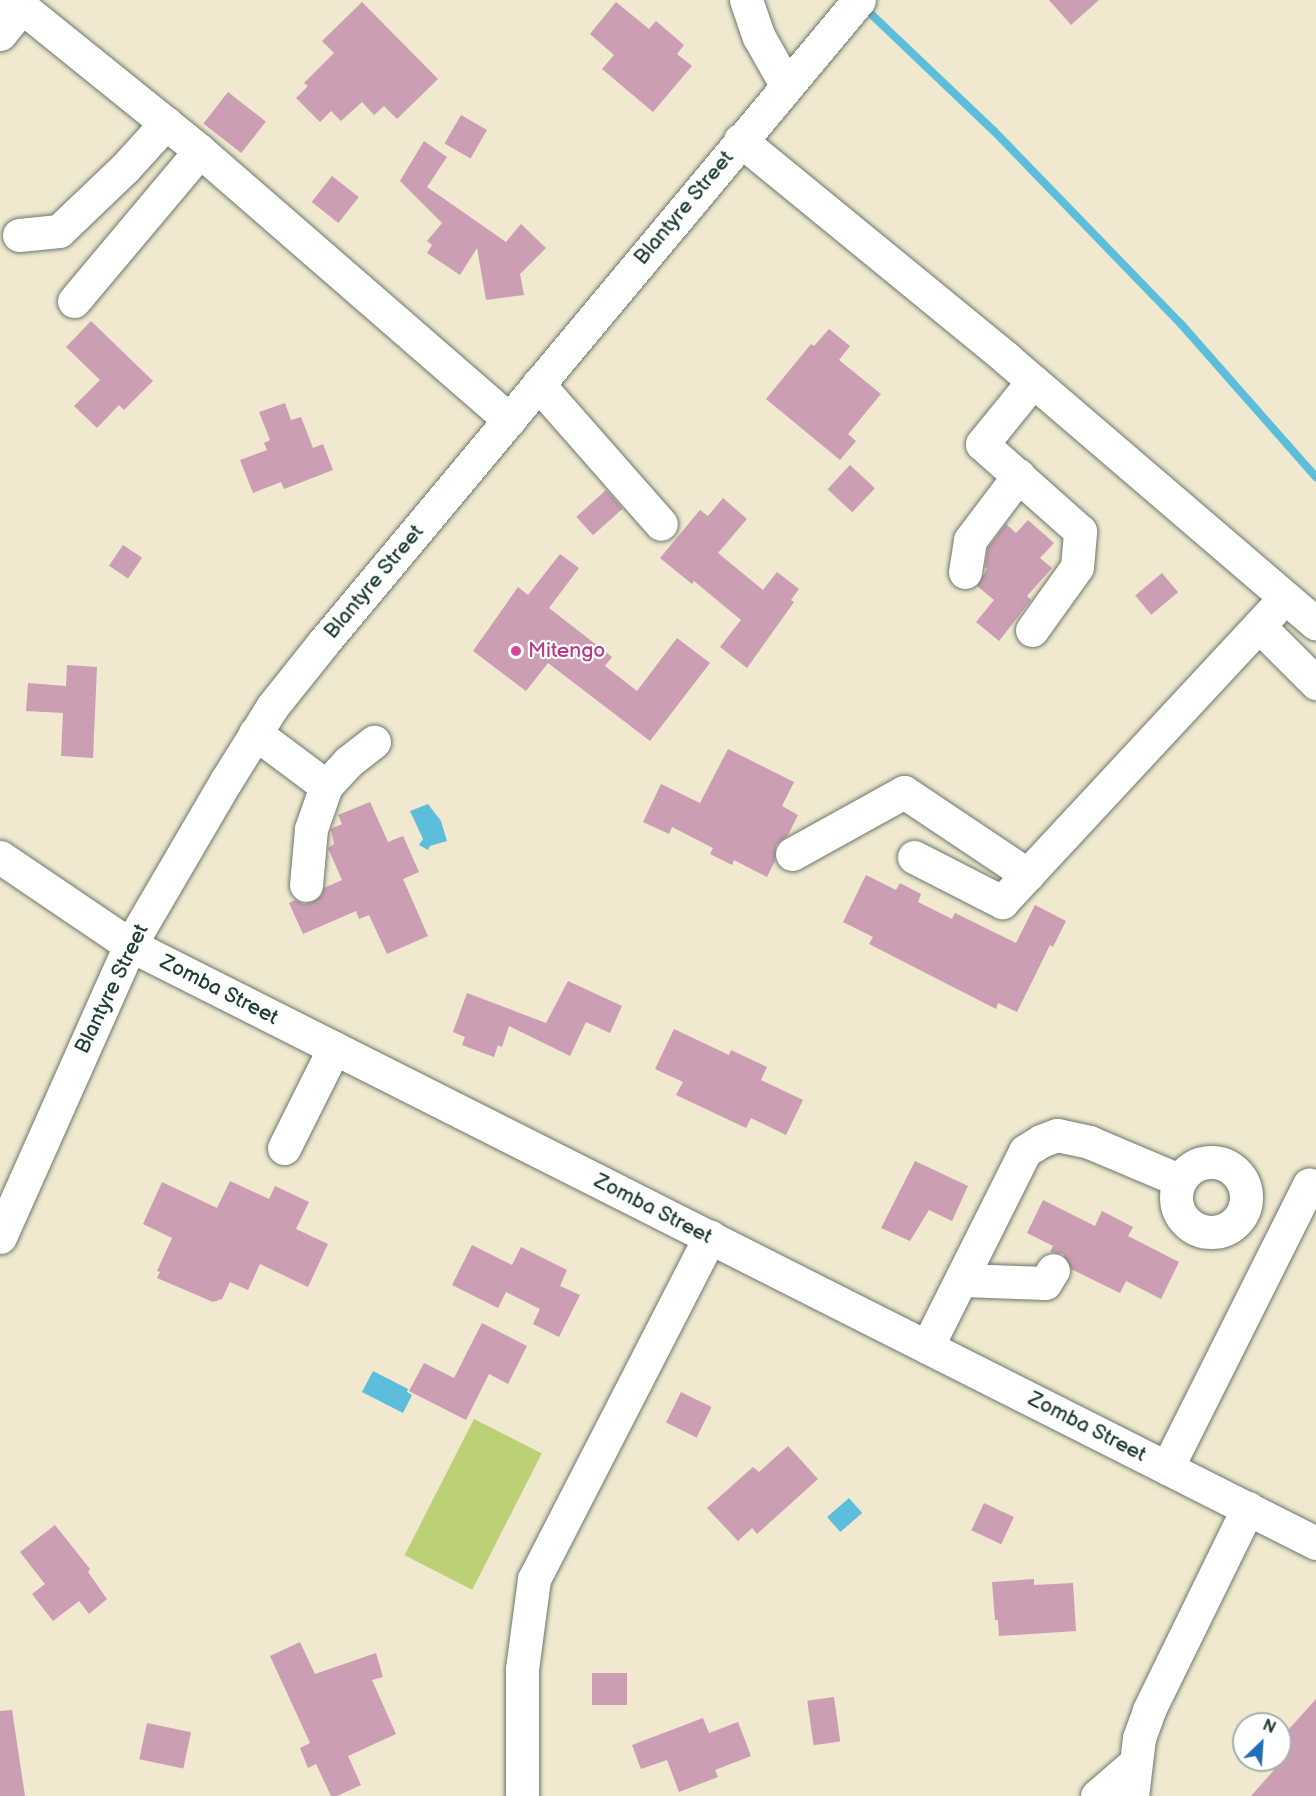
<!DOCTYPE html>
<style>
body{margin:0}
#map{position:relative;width:1316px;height:1796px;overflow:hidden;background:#f0e8cf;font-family:"Balsamiq Sans",sans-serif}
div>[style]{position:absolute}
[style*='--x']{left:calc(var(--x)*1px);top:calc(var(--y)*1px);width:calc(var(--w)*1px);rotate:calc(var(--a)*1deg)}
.green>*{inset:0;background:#bcd175;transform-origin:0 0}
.water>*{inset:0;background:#5cbeda;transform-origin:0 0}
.stream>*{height:8px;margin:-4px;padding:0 4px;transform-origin:4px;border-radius:4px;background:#5cbeda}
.building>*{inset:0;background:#cb9eb4;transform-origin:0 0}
.roads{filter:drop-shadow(0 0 2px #68796a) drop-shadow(0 0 2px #68796a)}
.minor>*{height:33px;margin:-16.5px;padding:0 16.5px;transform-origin:16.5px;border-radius:16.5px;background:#fff}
.minor>.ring{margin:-16.5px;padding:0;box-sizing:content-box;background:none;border:33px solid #fff;border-radius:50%}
.dots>*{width:16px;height:16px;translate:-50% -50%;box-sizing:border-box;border:3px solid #fff;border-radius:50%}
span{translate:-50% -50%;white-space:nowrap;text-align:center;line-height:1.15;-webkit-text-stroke:4.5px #fff;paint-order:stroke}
.street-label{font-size:21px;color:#1f3d34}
.hotel-label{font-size:21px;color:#b23c85}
.left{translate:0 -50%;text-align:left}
.north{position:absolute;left:1232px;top:1712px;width:60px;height:60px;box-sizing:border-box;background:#fff;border:2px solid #a5b1ae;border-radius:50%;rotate:25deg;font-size:16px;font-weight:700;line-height:24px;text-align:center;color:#1f3d34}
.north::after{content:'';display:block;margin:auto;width:21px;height:27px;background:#1f6fb2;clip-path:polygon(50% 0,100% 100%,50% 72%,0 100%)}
</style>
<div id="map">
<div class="green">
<i style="left:474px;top:1419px;width:76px;height:153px;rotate:27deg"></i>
</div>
<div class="water">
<i style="clip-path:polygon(428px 804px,441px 821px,447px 841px,430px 846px,428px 850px,419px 845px,423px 839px,410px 811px)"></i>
<i style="clip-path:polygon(373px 1371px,408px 1389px,407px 1392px,412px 1395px,403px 1413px,362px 1392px)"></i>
<i style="left:849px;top:1498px;width:20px;height:29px;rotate:49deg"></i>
</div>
<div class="stream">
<i style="--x:871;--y:14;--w:170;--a:43.6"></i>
<i style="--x:994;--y:131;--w:269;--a:45.9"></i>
<i style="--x:1181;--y:324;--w:204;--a:48.6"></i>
</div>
<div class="building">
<i style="clip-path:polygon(1049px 0,1099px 0,1071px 25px)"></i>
<i style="clip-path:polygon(362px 2px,438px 79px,397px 119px,384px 106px,374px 115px,362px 102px,341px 121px,331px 111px,320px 122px,296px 98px,308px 86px,304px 83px,334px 53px,322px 41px)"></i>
<i style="clip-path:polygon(616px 2px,649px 29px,656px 21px,684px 45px,677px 54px,692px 66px,653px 112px,602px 69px,614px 55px,590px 34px)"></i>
<i style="left:228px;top:92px;width:48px;height:40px;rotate:38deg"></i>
<i style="left:461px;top:115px;width:30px;height:33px;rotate:30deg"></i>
<i style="clip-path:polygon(424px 141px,447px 157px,427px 187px,506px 242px,521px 224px,546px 248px,520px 274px,524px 295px,486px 300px,477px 248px,460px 275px,427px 253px,432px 245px,427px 241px,442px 223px,400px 181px)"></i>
<i style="left:332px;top:176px;width:34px;height:33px;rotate:38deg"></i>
<i style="clip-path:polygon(91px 321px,153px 381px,124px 410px,119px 405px,97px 428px,74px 406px,100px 380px,66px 347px)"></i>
<i style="clip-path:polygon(829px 329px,850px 346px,839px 360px,881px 394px,848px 434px,856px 441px,840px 460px,766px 399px,811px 344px,814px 346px)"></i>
<i style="clip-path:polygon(285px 403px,291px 420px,301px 417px,313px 448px,323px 444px,333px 470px,284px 489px,281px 482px,253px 493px,240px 460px,267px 450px,264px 443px,270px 440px,259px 412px)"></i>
<i style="left:850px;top:465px;width:34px;height:33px;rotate:43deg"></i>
<i style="left:606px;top:490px;width:25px;height:40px;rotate:48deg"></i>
<i style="clip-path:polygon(723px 498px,747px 519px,718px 553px,763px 590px,777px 572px,799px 589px,791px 600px,794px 602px,747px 668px,720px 647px,741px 620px,694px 581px,692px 584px,660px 558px,700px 510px,708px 516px)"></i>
<i style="clip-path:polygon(1028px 520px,1054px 543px,1040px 558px,1052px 568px,1027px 596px,1031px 600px,999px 641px,976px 622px,994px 600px,977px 586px,987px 569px,985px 567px,988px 548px,1006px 524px,1016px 533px)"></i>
<i style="left:123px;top:545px;width:23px;height:25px;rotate:34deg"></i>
<i style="clip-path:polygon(560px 554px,579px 568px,549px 608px,612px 657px,605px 666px,637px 691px,677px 638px,710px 663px,650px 741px,548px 663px,526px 691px,473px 651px,518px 587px,528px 595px)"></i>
<i style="left:1162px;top:573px;width:25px;height:35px;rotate:50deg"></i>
<i style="clip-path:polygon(67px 665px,97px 667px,93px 758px,61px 756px,63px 713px,26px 711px,28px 683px,66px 686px)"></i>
<i style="clip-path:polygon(728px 749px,794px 782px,782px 806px,798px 815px,788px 835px,776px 845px,775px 861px,767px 877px,734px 860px,732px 865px,710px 854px,713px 848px,672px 827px,669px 834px,643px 822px,661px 784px,700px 803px)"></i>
<i style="clip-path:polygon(370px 802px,388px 842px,403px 836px,419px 872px,403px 879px,428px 936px,387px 954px,369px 915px,359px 919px,356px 911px,303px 934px,289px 903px,295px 900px,304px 904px,313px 902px,321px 896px,324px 888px,342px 880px,328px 848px,334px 844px,331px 829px,342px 824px,338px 815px)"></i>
<i style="clip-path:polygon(866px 875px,896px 890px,900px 883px,921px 894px,918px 902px,952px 919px,955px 913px,1016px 943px,1035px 905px,1066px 921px,1053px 947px,1050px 945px,1017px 1012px,998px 1003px,996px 1009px,869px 944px,873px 937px,843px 922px)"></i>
<i style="clip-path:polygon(568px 981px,622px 1006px,610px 1033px,586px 1022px,570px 1056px,509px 1026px,502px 1047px,498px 1045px,494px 1057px,462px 1045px,465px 1037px,453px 1032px,467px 993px,546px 1023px)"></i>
<i style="clip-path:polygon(674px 1029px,729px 1055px,731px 1050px,767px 1067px,761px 1080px,803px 1100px,786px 1135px,751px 1118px,746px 1128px,676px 1095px,683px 1082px,655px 1069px)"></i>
<i style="clip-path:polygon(915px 1161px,968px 1186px,952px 1221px,929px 1210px,910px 1241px,881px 1228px)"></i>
<i style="clip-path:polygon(230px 1181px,269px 1199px,275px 1186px,309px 1202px,296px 1229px,328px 1244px,308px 1287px,260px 1264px,248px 1290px,230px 1282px,222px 1299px,213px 1302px,157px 1278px,160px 1272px,157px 1271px,172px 1238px,143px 1224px,162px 1182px,217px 1208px)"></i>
<i style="clip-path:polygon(1043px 1200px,1095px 1226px,1102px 1211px,1133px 1227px,1128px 1236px,1179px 1262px,1161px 1299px,1126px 1281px,1120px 1293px,1071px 1269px,1063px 1254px,1050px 1252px,1053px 1246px,1027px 1233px)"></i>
<i style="clip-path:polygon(472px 1245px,512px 1265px,521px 1247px,567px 1270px,560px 1286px,580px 1295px,559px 1337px,533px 1324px,540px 1309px,506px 1292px,498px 1308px,452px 1285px)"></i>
<i style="clip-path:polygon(482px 1323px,527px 1346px,508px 1384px,489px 1374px,466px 1420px,409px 1391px,424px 1363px,454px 1378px)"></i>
<i style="left:681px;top:1392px;width:34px;height:34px;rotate:26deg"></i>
<i style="clip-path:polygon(788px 1446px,818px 1479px,757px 1534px,752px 1528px,738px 1541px,707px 1508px,753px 1467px,759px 1472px)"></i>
<i style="left:984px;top:1503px;width:33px;height:30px;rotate:25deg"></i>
<i style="clip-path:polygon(55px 1525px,90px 1569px,88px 1572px,107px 1599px,89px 1614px,79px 1601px,53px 1621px,32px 1594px,45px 1584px,20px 1552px)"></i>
<i style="clip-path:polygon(1034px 1579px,1034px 1585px,1073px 1583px,1076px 1631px,999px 1636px,998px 1620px,995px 1620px,992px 1582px)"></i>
<i style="clip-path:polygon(300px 1642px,315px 1674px,376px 1653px,383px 1677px,372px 1680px,396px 1734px,348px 1756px,361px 1785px,337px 1796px,331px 1796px,316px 1764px,308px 1768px,300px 1748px,310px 1743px,270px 1656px)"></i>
<i style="left:592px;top:1673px;width:35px;height:32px"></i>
<i style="left:834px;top:1697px;width:45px;height:27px;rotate:82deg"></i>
<i style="clip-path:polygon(1316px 1699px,1316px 1796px,1251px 1796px,1274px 1770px,1269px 1766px,1274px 1760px,1280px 1760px,1280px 1739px)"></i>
<i style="clip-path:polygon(12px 1710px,25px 1796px,0 1796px,0 1711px)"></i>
<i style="clip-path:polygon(703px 1718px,709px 1733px,738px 1722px,751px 1756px,715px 1770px,718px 1777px,679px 1792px,667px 1760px,641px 1769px,632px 1745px)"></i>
<i style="left:147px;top:1723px;width:45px;height:37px;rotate:12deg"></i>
</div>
<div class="roads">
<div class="minor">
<i style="--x:13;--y:0;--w:240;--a:38.9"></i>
<i style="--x:200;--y:151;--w:410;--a:41"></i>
<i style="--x:746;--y:0;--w:39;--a:71"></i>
<i style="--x:759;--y:37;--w:55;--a:60.6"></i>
<i style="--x:0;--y:34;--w:35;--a:-51"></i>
<i style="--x:740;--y:140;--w:344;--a:39.3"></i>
<i style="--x:1006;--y:358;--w:408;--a:40.6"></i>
<i style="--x:19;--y:235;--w:40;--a:-5.7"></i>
<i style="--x:59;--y:231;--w:91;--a:-43.7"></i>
<i style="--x:125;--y:168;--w:61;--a:-47.7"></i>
<i style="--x:74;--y:301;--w:196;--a:-50"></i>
<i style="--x:538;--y:384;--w:186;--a:48.7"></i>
<i style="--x:965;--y:572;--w:32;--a:-81"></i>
<i style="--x:970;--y:540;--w:81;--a:-53"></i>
<i style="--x:1259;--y:626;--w:81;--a:45"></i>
<i style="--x:1032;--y:630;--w:77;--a:-54.5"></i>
<i style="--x:1077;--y:567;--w:36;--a:-85"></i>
<i style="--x:1080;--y:531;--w:131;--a:-138.4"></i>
<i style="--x:982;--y:444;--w:81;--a:-51"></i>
<i style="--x:255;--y:733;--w:89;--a:36.7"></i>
<i style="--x:326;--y:786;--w:46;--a:109.2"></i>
<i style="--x:311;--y:829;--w:56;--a:95.1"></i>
<i style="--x:326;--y:786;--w:33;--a:-47"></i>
<i style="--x:348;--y:762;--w:33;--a:-38"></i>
<i style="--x:792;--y:854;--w:128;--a:-29"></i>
<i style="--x:904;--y:792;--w:149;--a:33.8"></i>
<i style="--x:0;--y:857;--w:157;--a:34.1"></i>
<i style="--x:130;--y:945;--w:1328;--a:26.76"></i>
<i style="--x:914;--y:857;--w:99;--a:27.1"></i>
<i style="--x:1002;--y:902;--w:414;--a:-47.1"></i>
<i style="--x:284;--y:1148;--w:112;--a:-63.4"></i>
<i class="ring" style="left:1176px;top:1162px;width:37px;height:37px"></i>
<i style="--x:0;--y:1237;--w:320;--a:-66"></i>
<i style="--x:130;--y:945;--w:190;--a:-59.7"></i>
<i style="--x:226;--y:781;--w:87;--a:-58.1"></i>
<i style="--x:272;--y:707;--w:82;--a:-51.4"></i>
<i style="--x:323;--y:643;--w:837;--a:-50.19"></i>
<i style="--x:962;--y:1280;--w:83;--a:2.1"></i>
<i style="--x:1045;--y:1283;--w:15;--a:-58"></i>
<i style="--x:927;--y:1347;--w:219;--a:-63.4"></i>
<i style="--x:1025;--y:1151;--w:19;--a:-32"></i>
<i style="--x:1041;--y:1141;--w:17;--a:-21"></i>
<i style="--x:1057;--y:1135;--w:33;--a:12"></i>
<i style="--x:1089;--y:1142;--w:98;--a:22.9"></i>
<i style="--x:1167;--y:1468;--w:317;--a:-63.4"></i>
<i style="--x:522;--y:1796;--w:127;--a:-90"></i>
<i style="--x:522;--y:1669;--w:91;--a:-82.4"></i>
<i style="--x:534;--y:1579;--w:385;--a:-62.8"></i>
<i style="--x:1097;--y:1796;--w:49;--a:-40.9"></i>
<i style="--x:1132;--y:1796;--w:58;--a:-83.1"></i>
<i style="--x:1139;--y:1738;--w:30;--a:-70"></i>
<i style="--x:1149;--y:1710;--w:225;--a:-63.9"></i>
</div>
</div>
<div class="dots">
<i style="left:516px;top:651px;background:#d1479c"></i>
</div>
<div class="street-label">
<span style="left:684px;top:208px;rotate:-50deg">Blantyre Street</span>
<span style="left:374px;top:582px;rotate:-50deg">Blantyre Street</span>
<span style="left:112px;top:989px;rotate:-64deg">Blantyre Street</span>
<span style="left:219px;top:990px;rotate:27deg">Zomba Street</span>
<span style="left:653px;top:1209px;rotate:27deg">Zomba Street</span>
<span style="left:1087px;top:1427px;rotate:27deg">Zomba Street</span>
</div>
<div class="hotel-label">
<span class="left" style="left:528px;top:651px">Mitengo</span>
</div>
<div class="north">N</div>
</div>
